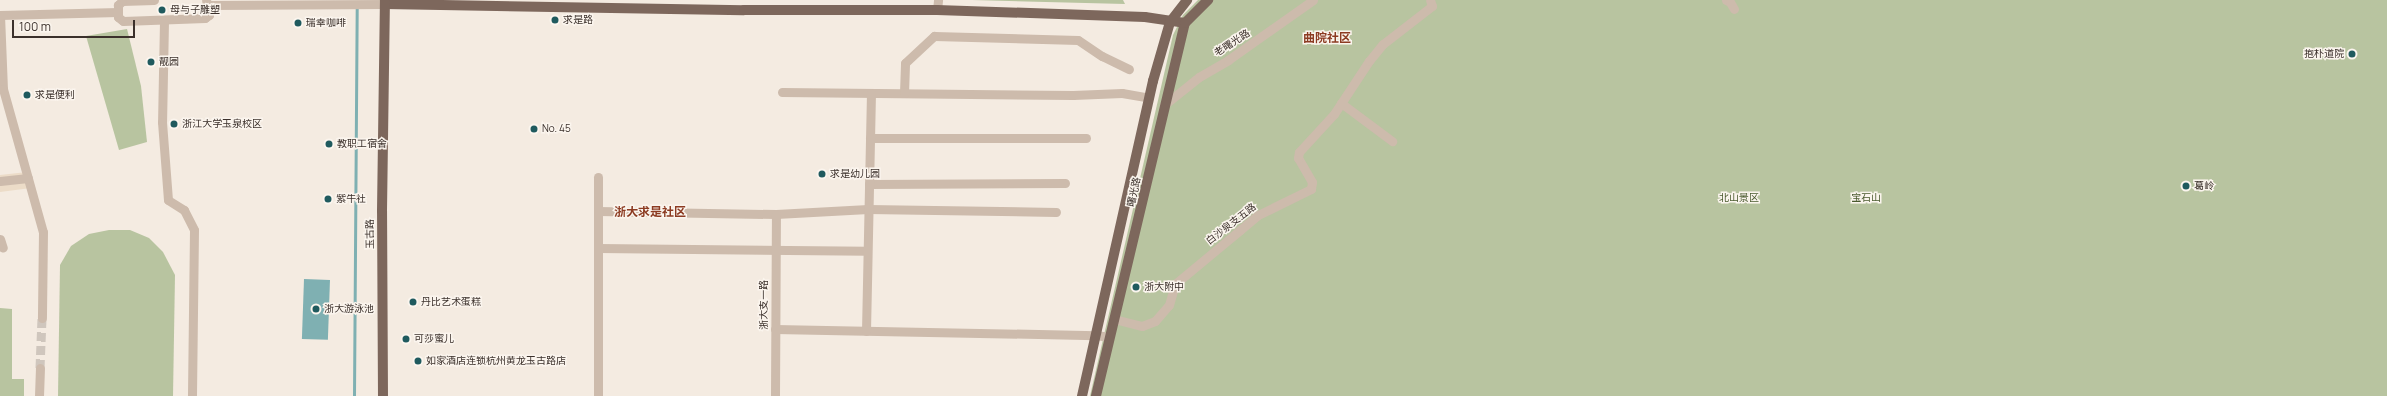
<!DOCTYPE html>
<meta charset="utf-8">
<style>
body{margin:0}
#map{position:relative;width:2387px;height:396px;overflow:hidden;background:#f4ebe1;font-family:Manrope,"Noto Sans SC",sans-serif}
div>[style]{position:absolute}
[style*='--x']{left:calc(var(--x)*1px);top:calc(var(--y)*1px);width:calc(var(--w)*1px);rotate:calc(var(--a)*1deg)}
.green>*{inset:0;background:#b8c4a0}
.plaza>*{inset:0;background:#ecdcc8}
.water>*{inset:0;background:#7fb0b2;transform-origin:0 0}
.stream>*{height:2.5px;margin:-1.25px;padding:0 1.25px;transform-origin:1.25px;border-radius:1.25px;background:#7fb0b2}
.minor-tunnel>*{height:9px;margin-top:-4.5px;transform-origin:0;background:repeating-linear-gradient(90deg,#cfc6bd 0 9px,transparent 0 13.5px)}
.minor>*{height:9px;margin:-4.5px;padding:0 4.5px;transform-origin:4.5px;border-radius:4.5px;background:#cdbbac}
.major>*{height:10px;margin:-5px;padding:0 5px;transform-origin:5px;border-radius:5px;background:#7d675c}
.dots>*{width:11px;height:11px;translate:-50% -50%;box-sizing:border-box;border:2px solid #fbf5ee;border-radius:50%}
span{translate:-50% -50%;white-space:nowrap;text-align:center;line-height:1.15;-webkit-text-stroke:3px #fbf5ee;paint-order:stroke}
.poi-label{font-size:10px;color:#3b302b}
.left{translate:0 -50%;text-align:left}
.right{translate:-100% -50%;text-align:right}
.street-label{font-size:10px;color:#3b302b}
.park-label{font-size:10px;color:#4a5a2e}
.quarter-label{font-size:12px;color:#8c3b22;font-weight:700}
.scale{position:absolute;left:12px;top:20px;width:123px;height:18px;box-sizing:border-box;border:2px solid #3b302b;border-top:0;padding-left:5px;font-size:12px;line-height:14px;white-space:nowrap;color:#3b302b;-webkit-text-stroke:3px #fbf5ee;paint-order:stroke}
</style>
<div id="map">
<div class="green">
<i style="clip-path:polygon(972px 0,1123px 0,1125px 4px)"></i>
<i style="clip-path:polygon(1198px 0,2387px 0,2387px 396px,1090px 396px,1173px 35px,1183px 15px)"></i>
<i style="clip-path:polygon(127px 29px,141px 86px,147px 142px,119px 150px,86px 36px)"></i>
<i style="clip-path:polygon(109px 230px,130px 230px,149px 238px,163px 252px,175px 275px,173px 396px,58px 396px,60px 265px,71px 246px,89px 234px)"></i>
<i style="clip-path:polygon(0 308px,12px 309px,12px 379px,24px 379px,24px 396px,0 396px)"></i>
</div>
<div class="plaza">
<i style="clip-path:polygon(27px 172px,31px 188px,0 192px,0 175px)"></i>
</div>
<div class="water">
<i style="left:304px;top:279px;width:26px;height:60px;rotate:2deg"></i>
</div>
<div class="stream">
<i style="--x:354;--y:396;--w:389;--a:-89.6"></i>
</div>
<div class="minor-tunnel">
<i style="--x:40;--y:368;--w:50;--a:-87.7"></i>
</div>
<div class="minor">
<i style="--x:154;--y:0;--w:32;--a:178"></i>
<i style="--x:122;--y:1;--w:6;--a:135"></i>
<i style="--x:118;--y:5;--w:12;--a:90"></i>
<i style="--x:118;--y:17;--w:6;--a:39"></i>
<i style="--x:123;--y:21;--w:82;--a:-2.1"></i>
<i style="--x:205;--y:18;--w:5;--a:-37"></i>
<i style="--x:209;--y:15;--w:15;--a:-101"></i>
<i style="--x:1726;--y:0;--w:4;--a:27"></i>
<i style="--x:1730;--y:2;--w:8;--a:60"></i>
<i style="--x:209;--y:5;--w:176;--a:-0.3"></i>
<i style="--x:937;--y:10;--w:10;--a:-84"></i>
<i style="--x:0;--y:15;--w:74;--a:87.7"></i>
<i style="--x:3;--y:89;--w:148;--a:74.4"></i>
<i style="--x:43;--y:232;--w:86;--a:90.7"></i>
<i style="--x:0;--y:15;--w:118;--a:-1.5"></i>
<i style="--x:164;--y:21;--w:101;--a:91.1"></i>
<i style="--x:162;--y:122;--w:78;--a:85.6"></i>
<i style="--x:168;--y:200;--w:19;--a:32"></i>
<i style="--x:184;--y:210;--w:22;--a:63"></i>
<i style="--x:194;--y:230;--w:166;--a:90.7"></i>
<i style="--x:782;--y:92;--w:291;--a:0.6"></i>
<i style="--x:1073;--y:95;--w:49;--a:-2.3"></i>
<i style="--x:1122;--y:93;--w:27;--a:10"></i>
<i style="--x:904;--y:93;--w:30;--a:-88"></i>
<i style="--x:905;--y:63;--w:40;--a:-43"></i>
<i style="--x:934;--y:36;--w:144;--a:1.6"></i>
<i style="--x:1078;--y:40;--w:29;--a:34"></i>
<i style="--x:1102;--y:56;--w:30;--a:26"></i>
<i style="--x:1341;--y:103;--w:64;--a:36.7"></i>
<i style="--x:1164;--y:105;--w:45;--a:-38.7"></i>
<i style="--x:1199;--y:77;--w:34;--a:-30"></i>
<i style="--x:1228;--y:60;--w:104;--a:-35.2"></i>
<i style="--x:870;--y:138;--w:216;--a:0"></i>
<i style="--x:0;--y:181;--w:28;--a:-6"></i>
<i style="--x:869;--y:184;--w:196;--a:-0.3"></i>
<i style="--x:598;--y:211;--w:178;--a:1"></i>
<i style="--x:776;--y:214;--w:92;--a:-3.1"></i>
<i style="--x:868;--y:209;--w:188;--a:0.9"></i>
<i style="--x:0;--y:239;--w:9;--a:72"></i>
<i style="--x:598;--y:248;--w:269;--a:0.6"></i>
<i style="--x:1114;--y:319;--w:29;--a:14"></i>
<i style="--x:1142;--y:326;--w:14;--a:-21"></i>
<i style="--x:1155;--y:321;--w:21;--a:-49"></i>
<i style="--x:1169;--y:305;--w:22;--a:-74"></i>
<i style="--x:1175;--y:284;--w:85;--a:-39.7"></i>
<i style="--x:1240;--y:230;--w:23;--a:-40"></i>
<i style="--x:1258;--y:215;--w:59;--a:-26.1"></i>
<i style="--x:1311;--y:189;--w:7;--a:-82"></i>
<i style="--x:1312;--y:182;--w:28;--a:-120"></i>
<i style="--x:1298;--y:158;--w:6;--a:-81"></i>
<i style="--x:1299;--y:152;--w:52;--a:-47.4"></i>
<i style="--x:1334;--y:114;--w:64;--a:-56.6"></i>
<i style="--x:1369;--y:61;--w:22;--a:-51"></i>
<i style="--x:1383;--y:44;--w:62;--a:-37.8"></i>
<i style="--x:1432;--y:6;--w:6;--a:-108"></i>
<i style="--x:775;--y:329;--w:321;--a:1.1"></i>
<i style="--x:1096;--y:335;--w:13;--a:9"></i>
<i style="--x:866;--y:331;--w:238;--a:-88.8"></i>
<i style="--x:39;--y:396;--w:28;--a:-88"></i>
<i style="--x:598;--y:396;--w:219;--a:-90"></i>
<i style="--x:775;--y:396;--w:182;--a:-89.7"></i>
</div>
<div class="major">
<i style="--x:385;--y:4;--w:359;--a:1"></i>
<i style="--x:744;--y:10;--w:193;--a:0"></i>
<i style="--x:937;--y:10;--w:208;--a:1.9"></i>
<i style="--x:1145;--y:17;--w:40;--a:8.5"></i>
<i style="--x:383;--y:396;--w:185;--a:-90.3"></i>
<i style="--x:382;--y:211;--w:211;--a:-89.2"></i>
<i style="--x:1082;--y:396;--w:323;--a:-77.3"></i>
<i style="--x:1153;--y:81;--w:61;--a:-73.9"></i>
<i style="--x:1170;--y:22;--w:28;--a:-52"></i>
<i style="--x:1096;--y:396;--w:383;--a:-76.6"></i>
<i style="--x:1185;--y:23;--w:33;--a:-45"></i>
</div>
<div class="dots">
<i style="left:162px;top:10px;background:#1f5a5e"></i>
<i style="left:555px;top:20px;background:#1f5a5e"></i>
<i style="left:298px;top:23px;background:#1f5a5e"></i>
<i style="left:2352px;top:54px;background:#1f5a5e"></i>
<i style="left:151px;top:62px;background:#1f5a5e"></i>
<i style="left:27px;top:95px;background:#1f5a5e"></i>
<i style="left:174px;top:124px;background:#1f5a5e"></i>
<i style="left:534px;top:129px;background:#1f5a5e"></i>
<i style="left:329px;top:144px;background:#1f5a5e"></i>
<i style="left:822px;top:174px;background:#1f5a5e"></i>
<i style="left:2186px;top:186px;background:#1f5a5e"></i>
<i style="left:328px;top:199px;background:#1f5a5e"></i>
<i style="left:1136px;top:287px;background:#1f5a5e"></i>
<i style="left:413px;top:302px;background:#1f5a5e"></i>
<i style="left:316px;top:309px;background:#1f5a5e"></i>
<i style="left:406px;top:339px;background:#1f5a5e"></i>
<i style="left:418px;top:361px;background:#1f5a5e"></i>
</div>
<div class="poi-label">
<span class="left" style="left:170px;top:10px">母与子雕塑</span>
<span class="left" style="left:563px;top:20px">求是路</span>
<span class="left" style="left:306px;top:23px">瑞幸咖啡</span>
<span class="right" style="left:2344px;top:54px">抱朴道院</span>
<span class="left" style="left:159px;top:62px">靓园</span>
<span class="left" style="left:35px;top:95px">求是便利</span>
<span class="left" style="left:182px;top:124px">浙江大学玉泉校区</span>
<span class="left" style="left:542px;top:129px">No. 45</span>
<span class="left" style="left:337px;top:144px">教职工宿舍</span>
<span class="left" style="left:830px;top:174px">求是幼儿园</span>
<span class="left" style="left:2194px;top:186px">葛岭</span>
<span class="left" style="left:336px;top:199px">紫牛社</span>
<span class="left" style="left:1144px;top:287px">浙大附中</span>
<span class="left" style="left:421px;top:302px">丹比艺术蛋糕</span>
<span class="left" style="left:324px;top:309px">浙大游泳池</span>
<span class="left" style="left:414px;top:339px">可莎蜜儿</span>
<span class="left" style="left:426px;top:361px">如家酒店连锁杭州黄龙玉古路店</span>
</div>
<div class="street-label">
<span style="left:1232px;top:43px;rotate:-33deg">老曙光路</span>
<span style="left:1134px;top:192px;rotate:-78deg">曙光路</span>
<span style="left:1231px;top:224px;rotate:-38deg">白沙泉支五路</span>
<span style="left:370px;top:234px;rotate:-91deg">玉古路</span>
<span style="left:764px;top:305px;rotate:-90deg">浙大支一路</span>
</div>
<div class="park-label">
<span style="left:1739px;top:198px">北山景区</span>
<span style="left:1866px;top:198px">宝石山</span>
</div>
<div class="quarter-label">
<span style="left:1327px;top:38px">曲院社区</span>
<span style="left:650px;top:212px">浙大求是社区</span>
</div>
<div class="scale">100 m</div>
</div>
